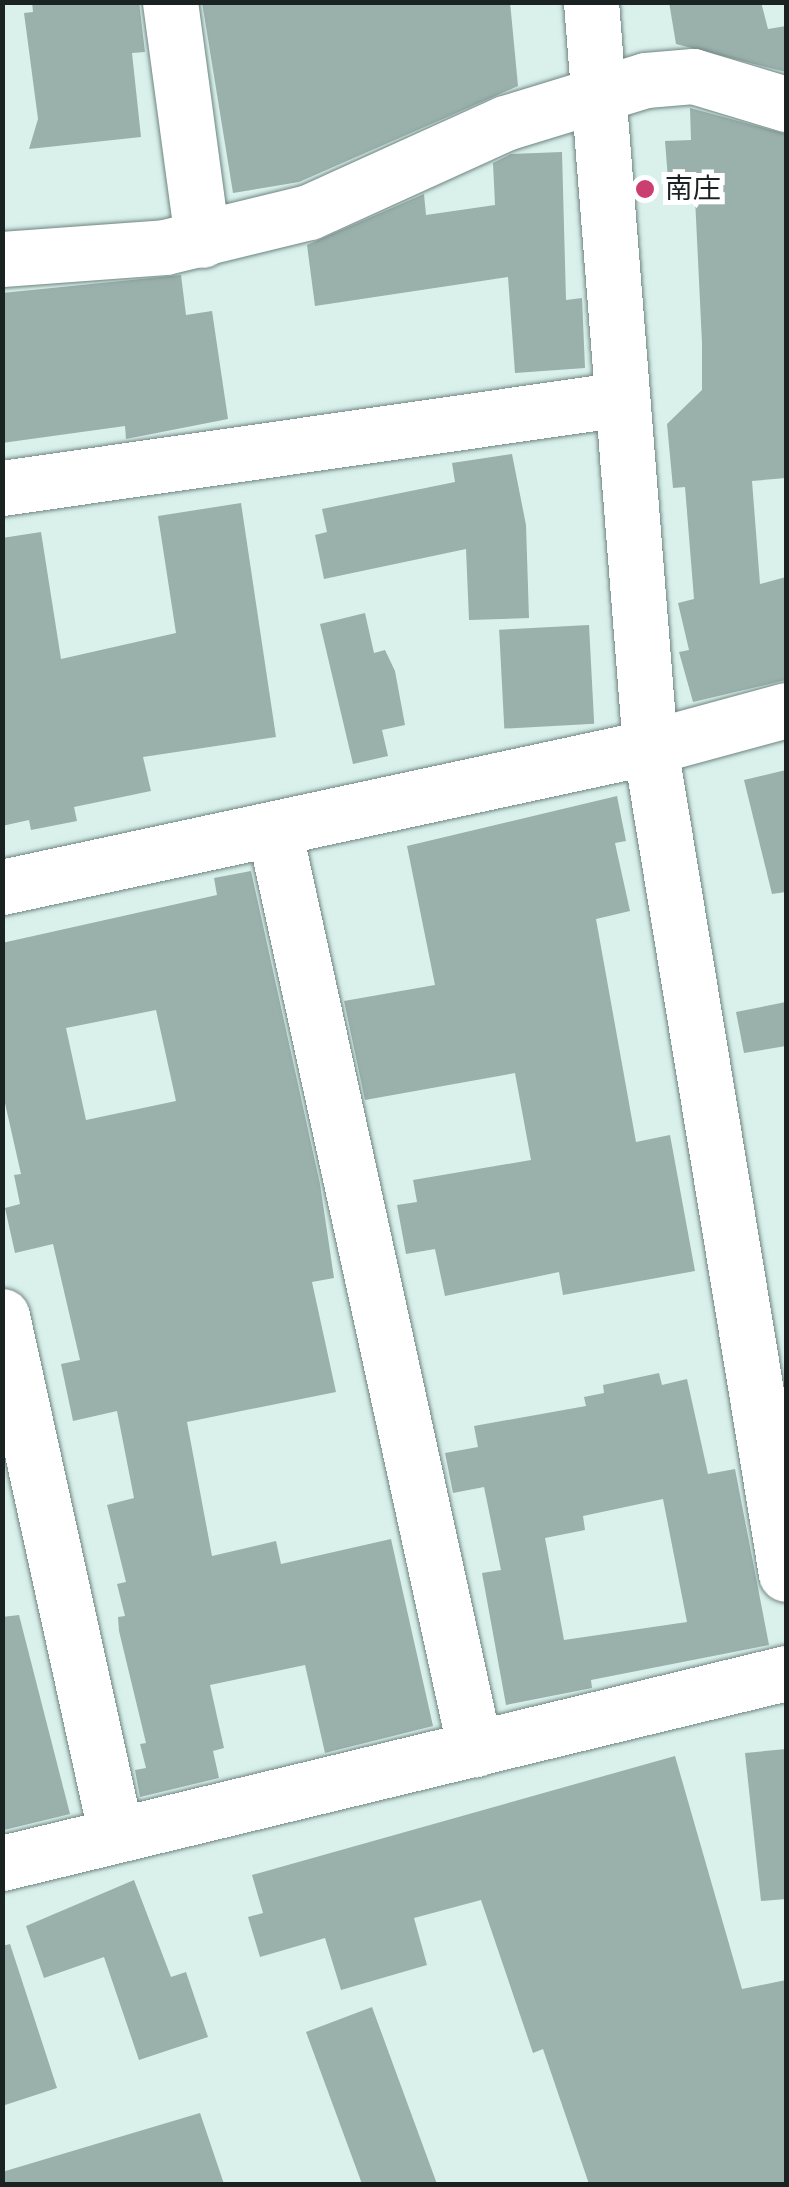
<!DOCTYPE html>
<meta charset="utf-8">
<style>
body{margin:0}
#map{position:relative;width:789px;height:2187px;overflow:hidden;background:#d9f0eb;font-family:Rubik,"Noto Sans JP",sans-serif}
div>[style]{position:absolute}
[style*='--x']{left:calc(var(--x)*1px);top:calc(var(--y)*1px);width:calc(var(--w)*1px);rotate:calc(var(--a)*1deg)}
.building>*{inset:0;background:#9ab0ab;transform-origin:0 0}
.roads{filter:drop-shadow(0 0 2px #6f8480) drop-shadow(0 0 2px #6f8480)}
.minor>*{height:55px;margin:-27.5px;padding:0 27.5px;transform-origin:27.5px;border-radius:27.5px;background:#fff}
.dots>*{width:28px;height:28px;translate:-50% -50%;box-sizing:border-box;border:5px solid #fff;border-radius:50%}
span{translate:-50% -50%;white-space:nowrap;text-align:center;line-height:1.15;-webkit-text-stroke:10px #fff;paint-order:stroke}
.poi-label{font-size:28px;color:#1b2322}
.left{translate:0 -50%;text-align:left}
.frame{position:absolute;inset:0;border:5px solid #1b2322;pointer-events:none}
</style>
<div id="map">
<div class="building">
<i style="clip-path:polygon(32px 2px,139px 2px,145px 52px,132px 53px,141px 137px,29px 149px,38px 119px,24px 13px,33px 12px)"></i>
<i style="clip-path:polygon(202px 2px,510px 2px,518px 86px,299px 182px,233px 193px)"></i>
<i style="clip-path:polygon(669px 2px,761px 2px,768px 29px,786px 26px,786px 72px,676px 44px)"></i>
<i style="clip-path:polygon(690px 108px,786px 134px,786px 478px,752px 481px,760px 584px,786px 577px,786px 680px,693px 702px,679px 652px,689px 650px,678px 603px,694px 599px,685px 487px,673px 488px,667px 424px,702px 390px,702px 343px,694px 177px,668px 179px,665px 141px,691px 140px)"></i>
<i style="clip-path:polygon(562px 152px,566px 300px,582px 298px,585px 368px,515px 373px,508px 277px,315px 306px,307px 245px,424px 194px,426px 215px,495px 205px,493px 163px,511px 154px)"></i>
<i style="clip-path:polygon(181px 275px,186px 315px,212px 311px,228px 419px,126px 439px,125px 426px,2px 443px,2px 293px)"></i>
<i style="clip-path:polygon(512px 454px,526px 525px,529px 618px,469px 620px,466px 549px,324px 579px,315px 535px,327px 532px,322px 509px,455px 482px,452px 463px)"></i>
<i style="clip-path:polygon(241px 503px,276px 737px,143px 757px,151px 791px,74px 807px,77px 821px,31px 830px,29px 820px,2px 826px,2px 538px,41px 532px,61px 659px,176px 633px,158px 516px)"></i>
<i style="clip-path:polygon(365px 613px,374px 653px,385px 650px,395px 671px,405px 725px,382px 730px,388px 756px,353px 764px,320px 624px)"></i>
<i style="left:589px;top:625px;width:99px;height:90px;rotate:87deg"></i>
<i style="clip-path:polygon(786px 770px,786px 892px,772px 894px,744px 780px)"></i>
<i style="clip-path:polygon(617px 796px,626px 841px,615px 843px,630px 911px,596px 919px,636px 1142px,670px 1135px,695px 1271px,563px 1295px,559px 1272px,445px 1296px,435px 1249px,406px 1254px,397px 1205px,417px 1202px,413px 1180px,531px 1160px,515px 1073px,365px 1100px,344px 1001px,435px 985px,407px 846px)"></i>
<i style="clip-path:polygon(evenodd,251px 871px,320px 1184px,334px 1278px,312px 1282px,336px 1392px,187px 1422px,212px 1556px,276px 1541px,281px 1564px,391px 1539px,433px 1726px,325px 1753px,305px 1665px,210px 1685px,224px 1748px,213px 1751px,219px 1778px,140px 1797px,135px 1770px,146px 1768px,140px 1744px,146px 1743px,119px 1631px,118px 1617px,125px 1616px,117px 1584px,126px 1582px,107px 1505px,134px 1498px,117px 1411px,73px 1421px,61px 1364px,80px 1360px,53px 1244px,15px 1253px,5px 1208px,20px 1204px,14px 1175px,21px 1174px,2px 1090px,2px 943px,217px 895px,214px 878px,251px 871px,156px 1010px,176px 1101px,86px 1120px,66px 1028px,156px 1010px)"></i>
<i style="clip-path:polygon(786px 1002px,786px 1046px,744px 1053px,736px 1012px)"></i>
<i style="clip-path:polygon(evenodd,659px 1373px,662px 1385px,687px 1379px,708px 1474px,735px 1469px,769px 1645px,591px 1680px,592px 1688px,506px 1705px,482px 1573px,501px 1570px,484px 1487px,453px 1493px,445px 1453px,478px 1447px,474px 1426px,586px 1406px,584px 1397px,604px 1393px,603px 1385px,659px 1373px,663px 1499px,687px 1622px,564px 1640px,545px 1538px,585px 1530px,583px 1516px,663px 1499px)"></i>
<i style="clip-path:polygon(19px 1615px,70px 1814px,4px 1830px,2px 1617px)"></i>
<i style="clip-path:polygon(786px 1749px,786px 1899px,761px 1901px,745px 1753px)"></i>
<i style="clip-path:polygon(675px 1756px,742px 1989px,786px 1980px,786px 2184px,589px 2184px,543px 2049px,533px 2053px,481px 1900px,414px 1918px,427px 1965px,341px 1990px,325px 1938px,260px 1957px,248px 1917px,263px 1913px,252px 1875px)"></i>
<i style="clip-path:polygon(134px 1880px,171px 1977px,186px 1972px,208px 2037px,139px 2060px,104px 1957px,44px 1978px,26px 1926px)"></i>
<i style="clip-path:polygon(10px 1944px,57px 2088px,2px 2106px,2px 1946px)"></i>
<i style="clip-path:polygon(372px 2007px,437px 2184px,362px 2184px,306px 2032px)"></i>
<i style="clip-path:polygon(200px 2113px,224px 2184px,2px 2184px,2px 2172px)"></i>
</div>
<div class="roads">
<div class="minor">
<i style="--x:170;--y:2;--w:240;--a:82.3"></i>
<i style="--x:591;--y:2;--w:747;--a:85.47"></i>
<i style="--x:650;--y:747;--w:838;--a:80.66"></i>
<i style="--x:2;--y:259;--w:163;--a:-4.2"></i>
<i style="--x:165;--y:247;--w:148;--a:-13.7"></i>
<i style="--x:309;--y:212;--w:215;--a:-24.4"></i>
<i style="--x:505;--y:123;--w:147;--a:-17"></i>
<i style="--x:646;--y:80;--w:47;--a:-4.9"></i>
<i style="--x:693;--y:76;--w:97;--a:16.8"></i>
<i style="--x:2;--y:488;--w:626;--a:-8.17"></i>
<i style="--x:274;--y:829;--w:942;--a:77.68"></i>
<i style="--x:2;--y:887;--w:663;--a:-12.19"></i>
<i style="--x:650;--y:747;--w:141;--a:-15.2"></i>
<i style="--x:2;--y:1316;--w:531;--a:77.61"></i>
<i style="--x:2;--y:1863;--w:807;--a:-13.62"></i>
</div>
</div>
<div class="dots">
<i style="left:645px;top:189px;background:#ca3e70"></i>
</div>
<div class="poi-label">
<span class="left" style="left:665px;top:189px">南庄</span>
</div>
<div class="frame"></div>
</div>
